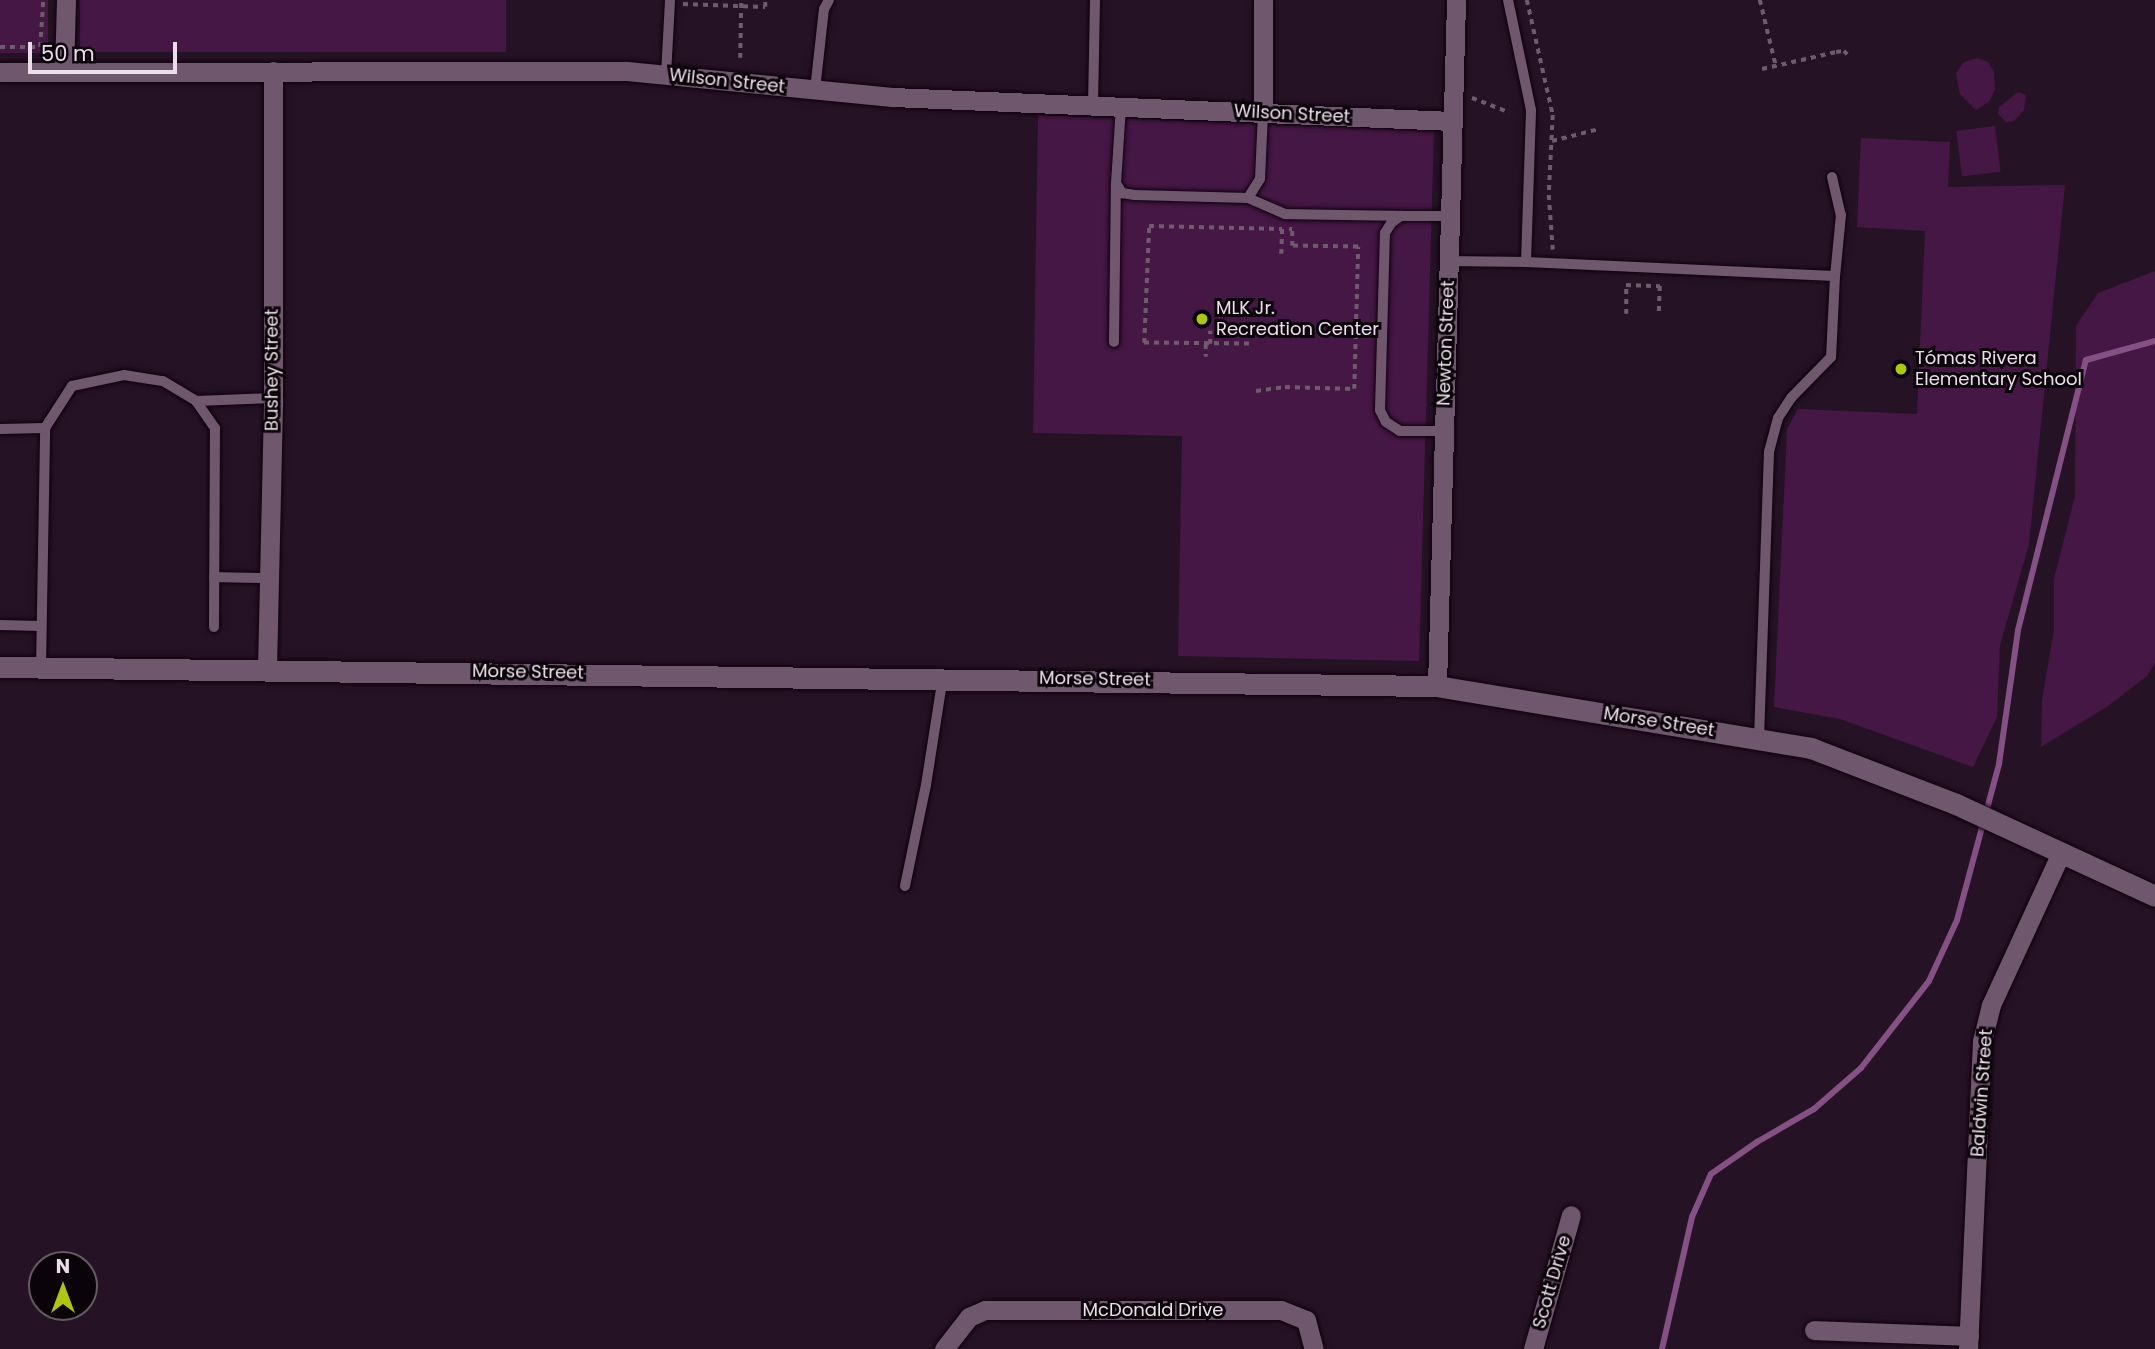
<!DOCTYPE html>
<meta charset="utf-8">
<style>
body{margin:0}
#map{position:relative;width:2155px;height:1349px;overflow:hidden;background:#261225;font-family:Poppins,sans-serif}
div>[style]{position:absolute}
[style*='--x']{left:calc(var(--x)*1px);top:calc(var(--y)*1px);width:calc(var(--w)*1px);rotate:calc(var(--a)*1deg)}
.green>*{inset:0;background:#451744;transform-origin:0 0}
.stream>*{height:6px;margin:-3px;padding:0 3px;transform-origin:3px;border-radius:3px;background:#855083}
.path>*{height:3.5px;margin-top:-1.75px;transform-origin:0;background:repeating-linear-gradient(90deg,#6e5c6d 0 5px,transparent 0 10px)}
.roads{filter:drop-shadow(0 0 2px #0e010e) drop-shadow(0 0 2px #0e010e)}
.lane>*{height:10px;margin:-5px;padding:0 5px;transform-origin:5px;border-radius:5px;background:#6f576e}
.street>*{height:19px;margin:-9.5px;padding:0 9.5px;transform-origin:9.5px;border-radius:9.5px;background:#6f576e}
.secondary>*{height:21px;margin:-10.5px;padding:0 10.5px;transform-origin:10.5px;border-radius:10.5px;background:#6f576e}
.dots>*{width:19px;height:19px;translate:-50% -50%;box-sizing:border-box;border:4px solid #0a040a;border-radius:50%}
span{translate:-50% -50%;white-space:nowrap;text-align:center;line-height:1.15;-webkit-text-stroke:6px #0a040a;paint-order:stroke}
.street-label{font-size:18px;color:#ebdde9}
.poi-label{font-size:18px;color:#ebdde9}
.left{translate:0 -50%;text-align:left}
.north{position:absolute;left:28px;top:1251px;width:70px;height:70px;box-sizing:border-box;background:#0a040a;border:2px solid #645b63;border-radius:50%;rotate:0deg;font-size:19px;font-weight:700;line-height:28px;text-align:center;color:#ebdde9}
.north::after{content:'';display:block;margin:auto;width:24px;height:32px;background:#adc60f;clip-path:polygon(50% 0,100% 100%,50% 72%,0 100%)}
.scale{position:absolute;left:28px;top:42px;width:149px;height:32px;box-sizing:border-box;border:4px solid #ebdde9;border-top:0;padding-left:9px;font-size:21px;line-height:24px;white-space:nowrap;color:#ebdde9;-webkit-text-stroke:5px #0a040a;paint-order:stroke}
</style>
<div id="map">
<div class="green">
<i style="left:0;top:0;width:48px;height:53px"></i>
<i style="left:80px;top:0;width:426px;height:52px"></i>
<i style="clip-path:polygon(1977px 58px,1988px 62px,1994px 72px,1995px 89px,1990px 101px,1976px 110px,1960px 94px,1956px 73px,1964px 62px)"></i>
<i style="clip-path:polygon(2018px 92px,2026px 95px,2024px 110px,2014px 121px,2006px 122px,1998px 114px,1999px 107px)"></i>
<i style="clip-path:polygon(1038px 115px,1434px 131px,1419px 661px,1178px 656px,1182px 436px,1033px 433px)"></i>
<i style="left:1995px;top:126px;width:46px;height:39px;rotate:83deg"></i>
<i style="clip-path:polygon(1861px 138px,1950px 142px,1948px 187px,2065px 185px,2029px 544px,2000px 645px,1997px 717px,1973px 767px,1840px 719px,1774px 707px,1787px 429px,1798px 409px,1917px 414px,1925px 231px,1857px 227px)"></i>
<i style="clip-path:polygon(2155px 271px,2155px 663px,2147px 676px,2108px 706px,2041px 747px,2042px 700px,2054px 630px,2054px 579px,2075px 496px,2076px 326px,2098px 293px)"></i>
</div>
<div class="stream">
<i style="--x:1662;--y:1349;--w:135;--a:-77.2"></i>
<i style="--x:1692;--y:1217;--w:47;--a:-66.2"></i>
<i style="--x:1711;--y:1174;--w:56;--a:-34.8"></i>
<i style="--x:1757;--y:1142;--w:66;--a:-30.1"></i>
<i style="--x:1814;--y:1109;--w:62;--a:-41.1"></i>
<i style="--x:1861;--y:1068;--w:110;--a:-52"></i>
<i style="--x:1929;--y:981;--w:67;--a:-65.3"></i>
<i style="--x:1957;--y:920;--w:162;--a:-74.9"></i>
<i style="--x:1999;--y:764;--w:135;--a:-81.9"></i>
<i style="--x:2018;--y:630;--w:278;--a:-75.9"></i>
<i style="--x:2086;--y:360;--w:72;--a:-15.4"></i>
</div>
<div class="path">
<i style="--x:1527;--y:0;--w:118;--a:77.3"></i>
<i style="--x:1553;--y:115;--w:80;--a:92.9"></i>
<i style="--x:1549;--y:195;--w:55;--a:85.8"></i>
<i style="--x:1760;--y:0;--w:68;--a:76.4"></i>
<i style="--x:683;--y:4;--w:82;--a:2.1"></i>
<i style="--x:765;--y:7;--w:7;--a:-90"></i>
<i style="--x:0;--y:47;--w:40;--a:0"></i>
<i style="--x:40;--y:47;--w:47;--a:-86.3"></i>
<i style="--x:740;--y:58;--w:58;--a:-89"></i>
<i style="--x:1762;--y:69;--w:76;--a:-12.9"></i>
<i style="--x:1836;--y:52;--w:8;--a:-7"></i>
<i style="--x:1844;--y:51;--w:6;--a:45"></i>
<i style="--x:1472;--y:98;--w:40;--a:21"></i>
<i style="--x:1552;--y:141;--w:49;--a:-14.3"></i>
<i style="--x:1281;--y:254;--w:26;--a:-88"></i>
<i style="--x:1626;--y:314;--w:29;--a:-90"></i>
<i style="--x:1626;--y:285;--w:34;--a:2"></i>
<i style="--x:1660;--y:286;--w:30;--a:92"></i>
<i style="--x:1206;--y:344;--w:13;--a:90"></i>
<i style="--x:1210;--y:344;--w:13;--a:-90"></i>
<i style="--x:1249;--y:344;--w:105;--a:-179.5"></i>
<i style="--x:1144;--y:343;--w:117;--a:-87.6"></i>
<i style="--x:1149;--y:226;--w:133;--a:1.3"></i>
<i style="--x:1256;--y:391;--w:29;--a:-8"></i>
<i style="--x:1285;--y:387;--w:69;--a:1.7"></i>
<i style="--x:1354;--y:389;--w:142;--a:-88.4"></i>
<i style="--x:1358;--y:247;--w:66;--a:-179.1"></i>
<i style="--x:1292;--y:246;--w:16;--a:-90"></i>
<i style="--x:1292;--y:230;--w:3;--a:-162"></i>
</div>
<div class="roads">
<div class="lane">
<i style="--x:666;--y:75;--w:75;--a:-86.9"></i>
<i style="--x:815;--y:90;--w:81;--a:-83.7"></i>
<i style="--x:824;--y:9;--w:10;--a:-61"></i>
<i style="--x:1093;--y:105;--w:105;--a:-88.9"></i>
<i style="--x:1121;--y:106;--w:77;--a:93.7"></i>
<i style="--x:1116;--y:183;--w:12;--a:59"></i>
<i style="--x:1122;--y:193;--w:13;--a:9"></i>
<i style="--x:1135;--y:195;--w:113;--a:1.5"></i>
<i style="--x:1248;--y:198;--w:22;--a:-58"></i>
<i style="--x:1260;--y:179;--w:67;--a:-87.4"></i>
<i style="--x:1832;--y:177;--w:39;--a:77"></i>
<i style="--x:1841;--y:215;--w:61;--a:95.6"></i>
<i style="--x:1248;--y:198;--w:40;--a:23.4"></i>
<i style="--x:1285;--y:214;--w:116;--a:1"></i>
<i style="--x:1449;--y:261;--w:77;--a:0.7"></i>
<i style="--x:1526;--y:262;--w:152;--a:-88.1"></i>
<i style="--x:1531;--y:110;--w:112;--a:-101.8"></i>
<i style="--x:1526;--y:262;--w:309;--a:2.6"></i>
<i style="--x:1835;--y:276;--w:81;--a:92.8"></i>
<i style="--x:1831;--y:357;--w:57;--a:134.3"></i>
<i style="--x:1791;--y:398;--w:24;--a:123"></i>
<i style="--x:1778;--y:418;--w:35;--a:105"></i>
<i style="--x:1769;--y:452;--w:287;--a:92"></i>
<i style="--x:1114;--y:342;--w:159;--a:-89.3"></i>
<i style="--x:196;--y:401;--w:77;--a:-2.2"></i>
<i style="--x:0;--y:429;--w:45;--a:-1.3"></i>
<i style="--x:1442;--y:431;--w:42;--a:180"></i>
<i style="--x:1400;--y:431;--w:17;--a:-147"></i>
<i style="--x:1386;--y:422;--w:13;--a:-117"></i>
<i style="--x:1380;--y:410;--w:177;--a:-88.4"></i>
<i style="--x:1385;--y:233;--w:13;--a:-58"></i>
<i style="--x:1392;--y:222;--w:11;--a:-34"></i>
<i style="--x:1401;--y:216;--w:48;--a:0"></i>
<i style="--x:214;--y:577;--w:54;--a:1.1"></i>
<i style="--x:0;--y:625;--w:41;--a:1.4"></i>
<i style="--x:41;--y:667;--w:239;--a:-89"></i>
<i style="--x:45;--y:428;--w:50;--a:-57.3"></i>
<i style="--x:72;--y:386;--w:53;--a:-11.9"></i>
<i style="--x:124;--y:375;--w:39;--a:9"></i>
<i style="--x:163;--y:381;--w:39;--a:31"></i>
<i style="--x:196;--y:401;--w:33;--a:55"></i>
<i style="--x:215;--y:428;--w:199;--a:90.3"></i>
<i style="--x:905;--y:886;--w:103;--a:-78.3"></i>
<i style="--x:926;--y:785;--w:109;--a:-81.1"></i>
</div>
<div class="street">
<i style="--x:1263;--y:0;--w:112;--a:90"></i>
<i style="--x:0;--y:72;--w:626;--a:-0.09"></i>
<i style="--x:626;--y:71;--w:268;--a:5.6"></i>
<i style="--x:893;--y:97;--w:560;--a:2.46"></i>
<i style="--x:64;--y:72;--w:72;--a:-88.4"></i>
<i style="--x:267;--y:669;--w:271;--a:-88.7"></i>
<i style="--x:273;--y:398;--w:327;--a:-90"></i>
<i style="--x:1437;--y:686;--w:686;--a:-88.41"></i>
<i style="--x:1814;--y:1330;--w:155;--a:2.2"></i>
<i style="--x:944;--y:1349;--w:41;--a:-52"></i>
<i style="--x:969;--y:1317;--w:17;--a:-24"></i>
<i style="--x:985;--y:1310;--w:296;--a:0"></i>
<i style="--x:1281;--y:1310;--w:27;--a:22"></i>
<i style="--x:1306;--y:1320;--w:30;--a:75"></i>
<i style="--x:1533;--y:1349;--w:139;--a:-74.2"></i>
<i style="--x:1968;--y:1349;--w:308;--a:-87.4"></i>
<i style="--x:1982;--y:1041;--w:37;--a:-76"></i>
<i style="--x:1991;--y:1005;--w:167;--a:-65.3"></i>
</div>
<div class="secondary">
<i style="--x:0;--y:667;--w:1437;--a:0.76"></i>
<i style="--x:1437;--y:686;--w:379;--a:9.4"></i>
<i style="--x:1811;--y:748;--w:155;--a:21.1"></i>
<i style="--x:1956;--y:804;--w:219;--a:24.8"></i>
</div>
</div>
<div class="dots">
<i style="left:1202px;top:319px;background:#adc60f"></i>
<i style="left:1901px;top:369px;background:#adc60f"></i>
</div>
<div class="street-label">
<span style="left:727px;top:81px;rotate:6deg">Wilson Street</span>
<span style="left:1292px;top:114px;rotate:3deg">Wilson Street</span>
<span style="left:1446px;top:343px;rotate:-88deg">Newton Street</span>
<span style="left:272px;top:370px;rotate:-90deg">Bushey Street</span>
<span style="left:528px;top:672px;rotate:1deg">Morse Street</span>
<span style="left:1095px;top:679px;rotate:1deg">Morse Street</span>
<span style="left:1659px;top:722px;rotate:9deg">Morse Street</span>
<span style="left:1982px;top:1093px;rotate:-86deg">Baldwin Street</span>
<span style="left:1552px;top:1282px;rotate:-74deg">Scott Drive</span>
<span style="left:1153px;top:1310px">McDonald Drive</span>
</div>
<div class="poi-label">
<span class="left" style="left:1216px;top:319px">MLK Jr.<br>Recreation Center</span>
<span class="left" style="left:1915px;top:369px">Tómas Rivera<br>Elementary School</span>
</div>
<div class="north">N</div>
<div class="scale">50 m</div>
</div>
